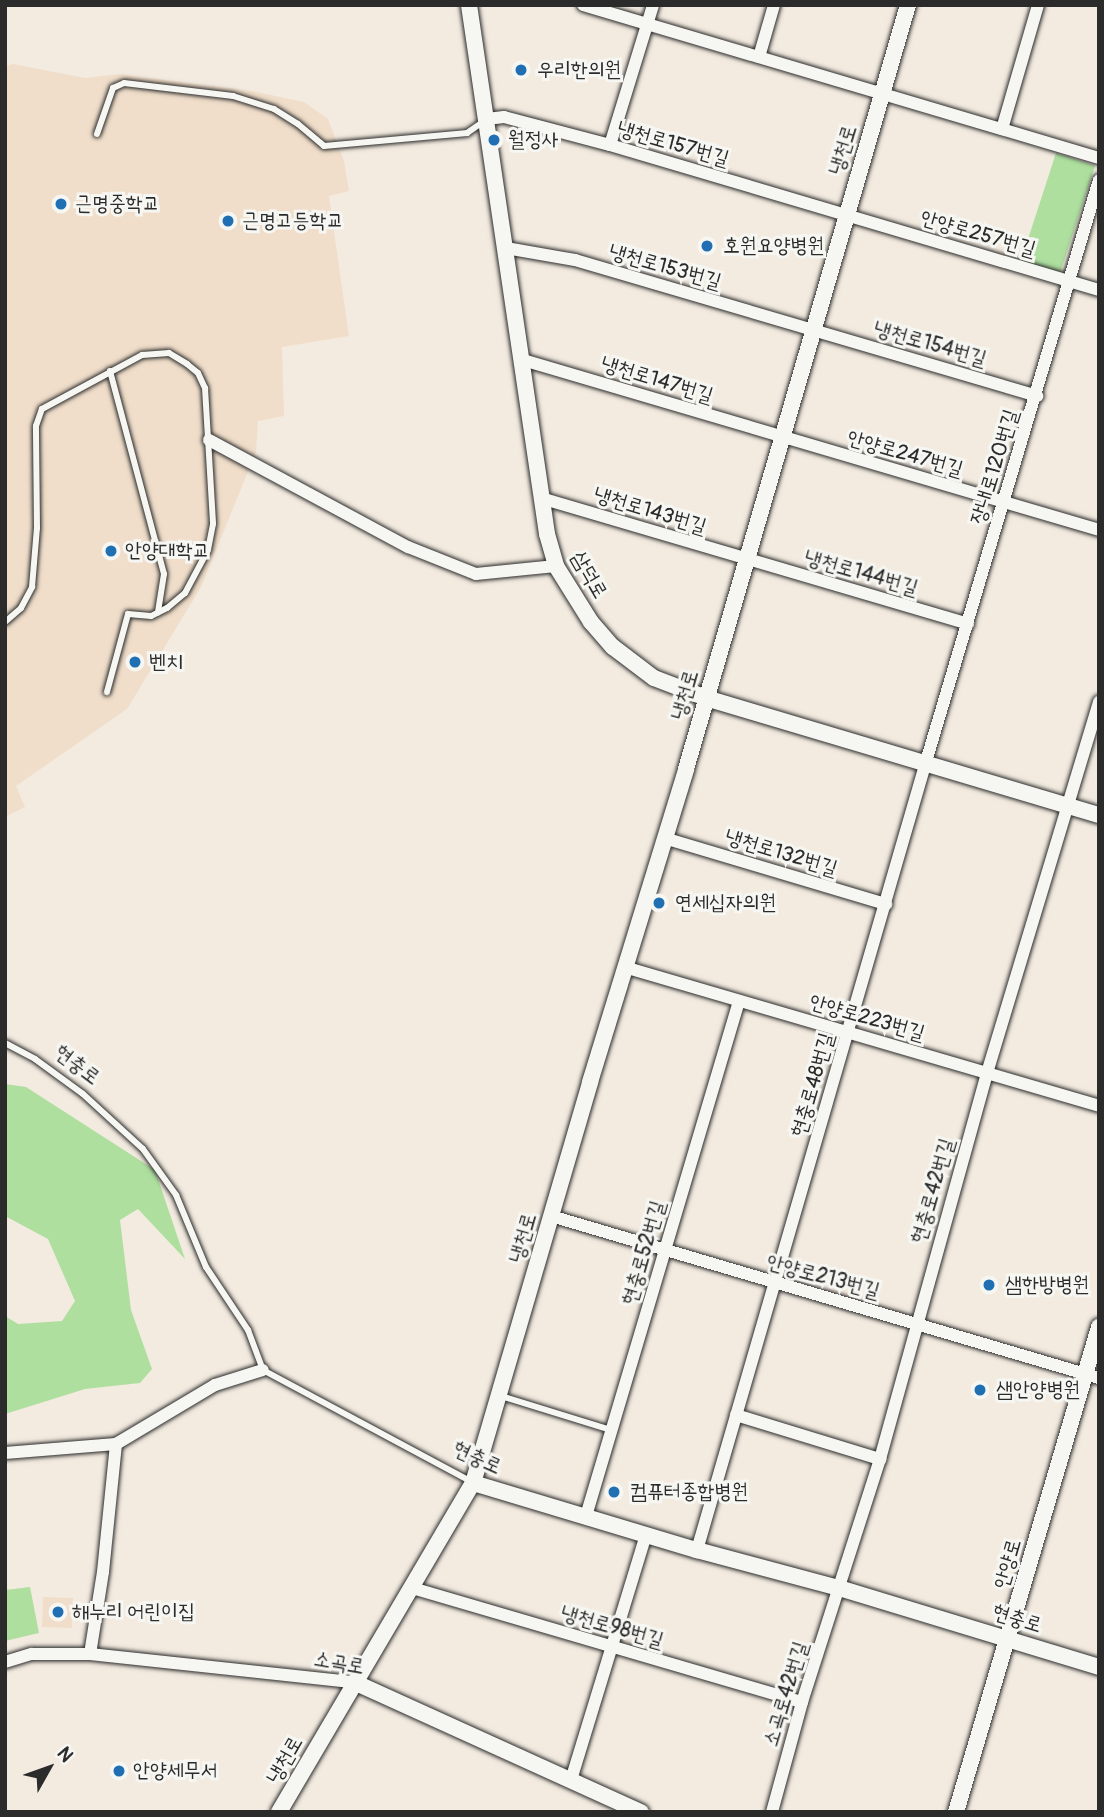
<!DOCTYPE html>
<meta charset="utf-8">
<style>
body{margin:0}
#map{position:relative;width:1104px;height:1817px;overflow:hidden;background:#f3ebe0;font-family:Pangolin,"Poor Story",sans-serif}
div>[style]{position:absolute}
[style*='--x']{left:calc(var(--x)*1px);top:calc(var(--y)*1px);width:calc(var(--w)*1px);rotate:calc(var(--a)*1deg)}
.built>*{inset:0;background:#f0deca;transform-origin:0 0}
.green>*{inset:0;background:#aedf9f;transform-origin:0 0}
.roads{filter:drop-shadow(0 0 2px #2b2b2b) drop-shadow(0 0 2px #2b2b2b)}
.service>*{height:6px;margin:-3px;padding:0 3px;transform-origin:3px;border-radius:3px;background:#f6f6f2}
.minor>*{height:12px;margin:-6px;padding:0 6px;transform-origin:6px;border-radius:6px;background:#f6f6f2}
.tertiary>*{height:16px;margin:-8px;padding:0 8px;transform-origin:8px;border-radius:8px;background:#f6f6f2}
.dots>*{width:19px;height:19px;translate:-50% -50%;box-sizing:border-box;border:4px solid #f6f6f2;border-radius:50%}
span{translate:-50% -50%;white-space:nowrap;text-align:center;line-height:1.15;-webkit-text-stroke:6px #f6f6f2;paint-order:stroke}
.poi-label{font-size:21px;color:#2b2b2b}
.left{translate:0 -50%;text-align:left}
.street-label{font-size:21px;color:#2b2b2b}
.frame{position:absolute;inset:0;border:7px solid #2b2b2b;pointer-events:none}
.north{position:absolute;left:14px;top:1733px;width:70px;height:70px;-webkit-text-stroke:5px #f6f6f2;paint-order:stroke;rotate:50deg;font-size:19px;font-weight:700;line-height:28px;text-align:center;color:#2b2b2b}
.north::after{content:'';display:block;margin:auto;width:24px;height:32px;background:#2b2b2b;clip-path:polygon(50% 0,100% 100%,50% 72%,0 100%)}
</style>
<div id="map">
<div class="built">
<i style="clip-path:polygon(13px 64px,85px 78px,120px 74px,252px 91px,304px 102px,328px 119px,344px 161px,349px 191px,329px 196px,349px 336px,282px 347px,284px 416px,258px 421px,256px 452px,201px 587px,127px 709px,16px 786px,25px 807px,5px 817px,5px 66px)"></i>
<i style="left:43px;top:1597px;width:30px;height:30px;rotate:2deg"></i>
</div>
<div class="green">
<i style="left:1056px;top:153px;width:41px;height:113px;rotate:18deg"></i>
<i style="clip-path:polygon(5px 1084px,26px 1087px,155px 1170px,185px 1259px,138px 1209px,120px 1220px,131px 1310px,152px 1369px,140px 1383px,85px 1389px,5px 1414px,5px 1316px,18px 1324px,62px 1321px,75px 1301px,48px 1239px,5px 1216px)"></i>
<i style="clip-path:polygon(30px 1587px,39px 1633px,5px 1641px,5px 1590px)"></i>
</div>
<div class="roads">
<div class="service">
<i style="--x:97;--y:134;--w:49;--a:-70.8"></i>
<i style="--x:113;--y:88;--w:12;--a:-24"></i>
<i style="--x:124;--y:83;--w:110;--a:6.8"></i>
<i style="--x:233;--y:96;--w:43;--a:17.6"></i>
<i style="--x:274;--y:109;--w:28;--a:32"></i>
<i style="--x:298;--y:124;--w:34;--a:40"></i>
<i style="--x:324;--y:146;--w:144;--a:-5.2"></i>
<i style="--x:467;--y:133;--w:19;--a:-35"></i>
<i style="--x:110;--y:371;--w:210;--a:75.1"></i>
<i style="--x:164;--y:574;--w:39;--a:99"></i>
<i style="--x:5;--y:622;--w:21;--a:-41"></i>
<i style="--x:21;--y:608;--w:24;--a:-62"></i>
<i style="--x:32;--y:587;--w:59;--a:-85.2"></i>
<i style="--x:37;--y:528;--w:102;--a:-90.6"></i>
<i style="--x:36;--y:426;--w:18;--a:-71"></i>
<i style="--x:42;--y:409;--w:114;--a:-28.4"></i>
<i style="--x:142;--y:355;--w:27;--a:-4"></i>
<i style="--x:169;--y:353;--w:21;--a:31"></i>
<i style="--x:187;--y:364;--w:14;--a:39"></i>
<i style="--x:198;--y:373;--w:17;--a:65"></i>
<i style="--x:205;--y:388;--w:136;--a:86.6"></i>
<i style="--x:213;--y:524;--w:26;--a:101"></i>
<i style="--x:208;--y:550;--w:49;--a:118.1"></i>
<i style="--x:185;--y:593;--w:23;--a:140"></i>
<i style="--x:167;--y:608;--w:18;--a:153"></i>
<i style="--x:151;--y:616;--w:23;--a:-175"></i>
<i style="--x:128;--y:614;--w:81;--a:105.1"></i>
<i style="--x:5;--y:1043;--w:34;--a:28"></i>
<i style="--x:35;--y:1059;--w:59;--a:36.1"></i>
<i style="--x:83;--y:1094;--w:81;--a:42.5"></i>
<i style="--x:143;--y:1149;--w:57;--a:54.3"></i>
<i style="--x:176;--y:1195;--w:78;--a:67.4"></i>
<i style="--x:206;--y:1267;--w:76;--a:56.3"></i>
<i style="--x:248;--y:1330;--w:43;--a:69.4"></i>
<i style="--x:263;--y:1370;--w:237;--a:28.2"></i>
<i style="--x:501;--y:1396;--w:115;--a:17.2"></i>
</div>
<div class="minor">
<i style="--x:583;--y:5;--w:538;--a:16.52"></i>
<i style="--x:759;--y:57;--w:54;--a:-73.9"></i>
<i style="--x:487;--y:119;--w:17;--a:-7"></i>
<i style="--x:504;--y:117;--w:110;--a:14.8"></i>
<i style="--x:610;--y:145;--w:510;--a:16.52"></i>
<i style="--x:1002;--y:129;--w:129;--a:-73.8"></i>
<i style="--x:610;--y:145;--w:146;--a:-72.9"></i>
<i style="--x:506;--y:248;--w:70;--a:9.9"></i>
<i style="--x:575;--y:260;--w:482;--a:16.4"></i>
<i style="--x:523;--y:360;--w:601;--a:16.44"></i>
<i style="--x:209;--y:440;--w:226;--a:28.3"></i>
<i style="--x:408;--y:547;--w:73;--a:21.7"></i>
<i style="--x:476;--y:574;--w:80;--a:-5.7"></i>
<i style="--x:544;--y:499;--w:442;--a:16.4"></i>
<i style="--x:664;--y:838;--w:232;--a:16.6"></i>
<i style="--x:624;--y:967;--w:495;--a:16.3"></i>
<i style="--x:551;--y:1216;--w:571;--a:16.47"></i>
<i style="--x:736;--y:1415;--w:151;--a:17"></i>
<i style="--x:5;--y:1453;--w:111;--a:-4.6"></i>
<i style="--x:116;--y:1444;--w:115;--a:-30.8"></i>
<i style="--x:215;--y:1385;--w:50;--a:-17.4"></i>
<i style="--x:586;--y:1516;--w:537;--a:-73.45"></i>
<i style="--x:697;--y:1550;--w:817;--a:-73.8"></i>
<i style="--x:925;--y:765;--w:610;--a:-73.44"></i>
<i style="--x:412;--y:1588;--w:406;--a:16.3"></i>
<i style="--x:90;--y:1654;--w:83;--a:-81"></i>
<i style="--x:103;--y:1572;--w:129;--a:-84.2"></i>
<i style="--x:5;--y:1662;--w:28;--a:-17"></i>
<i style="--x:32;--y:1654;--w:58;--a:0"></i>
<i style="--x:90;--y:1654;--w:265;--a:6.1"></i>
<i style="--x:571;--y:1780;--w:257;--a:-73"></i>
<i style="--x:772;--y:1812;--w:114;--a:-74.7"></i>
<i style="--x:802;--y:1702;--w:255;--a:-72.2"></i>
<i style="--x:880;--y:1459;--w:401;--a:-74.5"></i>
<i style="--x:987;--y:1073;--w:388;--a:-73.2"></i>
</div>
<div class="tertiary">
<i style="--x:469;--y:5;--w:535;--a:81.61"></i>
<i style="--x:547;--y:534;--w:33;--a:74"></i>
<i style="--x:556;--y:566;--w:66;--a:58"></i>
<i style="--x:591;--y:622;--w:33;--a:49"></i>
<i style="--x:613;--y:647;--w:51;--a:37.1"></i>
<i style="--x:654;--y:678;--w:56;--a:21"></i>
<i style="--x:706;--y:698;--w:410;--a:16.6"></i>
<i style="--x:473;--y:1483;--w:234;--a:16.7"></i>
<i style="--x:697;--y:1550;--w:147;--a:15"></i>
<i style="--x:839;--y:1588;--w:272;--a:16.9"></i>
<i style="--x:354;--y:1682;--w:315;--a:24.4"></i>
<i style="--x:279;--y:1812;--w:382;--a:-59.5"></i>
<i style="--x:473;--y:1483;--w:418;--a:-73.7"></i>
<i style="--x:590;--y:1082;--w:327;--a:-72.9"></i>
<i style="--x:686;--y:769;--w:796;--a:-73.8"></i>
<i style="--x:956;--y:1812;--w:506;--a:-73.57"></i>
</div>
</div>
<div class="dots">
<i style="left:521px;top:70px;background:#1f6fb2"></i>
<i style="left:494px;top:140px;background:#1f6fb2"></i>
<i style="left:61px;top:204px;background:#1f6fb2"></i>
<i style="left:228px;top:221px;background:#1f6fb2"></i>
<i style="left:707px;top:246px;background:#1f6fb2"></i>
<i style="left:111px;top:551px;background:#1f6fb2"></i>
<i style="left:135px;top:662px;background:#1f6fb2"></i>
<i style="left:659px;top:903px;background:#1f6fb2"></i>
<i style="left:989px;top:1285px;background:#1f6fb2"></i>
<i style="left:980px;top:1390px;background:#1f6fb2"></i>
<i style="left:614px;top:1492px;background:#1f6fb2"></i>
<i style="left:58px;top:1612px;background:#1f6fb2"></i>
<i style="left:119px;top:1771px;background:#1f6fb2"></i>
</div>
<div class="poi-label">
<span class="left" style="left:537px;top:70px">우리한의원</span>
<span class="left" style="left:508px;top:140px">월정사</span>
<span class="left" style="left:75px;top:204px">근명중학교</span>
<span class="left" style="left:242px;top:221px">근명고등학교</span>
<span class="left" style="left:723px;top:246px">호원요양병원</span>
<span class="left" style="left:125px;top:551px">안양대학교</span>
<span class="left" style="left:149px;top:662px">벤치</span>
<span class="left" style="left:675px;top:903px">연세십자의원</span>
<span class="left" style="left:1005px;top:1285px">샘한방병원</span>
<span class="left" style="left:996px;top:1390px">샘안양병원</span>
<span class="left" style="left:630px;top:1492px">컴퓨터종합병원</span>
<span class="left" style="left:72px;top:1612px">해누리 어린이집</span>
<span class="left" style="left:133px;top:1771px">안양세무서</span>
</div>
<div class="street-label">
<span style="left:673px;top:144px;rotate:16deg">냉천로157번길</span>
<span style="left:843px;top:150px;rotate:-73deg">냉천로</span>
<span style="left:978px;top:234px;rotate:16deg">안양로257번길</span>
<span style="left:665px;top:267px;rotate:16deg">냉천로153번길</span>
<span style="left:930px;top:344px;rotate:16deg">냉천로154번길</span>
<span style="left:657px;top:380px;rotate:17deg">냉천로147번길</span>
<span style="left:905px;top:454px;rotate:16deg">안양로247번길</span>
<span style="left:995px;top:467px;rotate:-73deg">장내로120번길</span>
<span style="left:650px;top:511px;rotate:17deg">냉천로143번길</span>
<span style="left:861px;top:573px;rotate:16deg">냉천로144번길</span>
<span style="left:589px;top:575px;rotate:60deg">삼덕로</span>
<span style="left:685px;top:695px;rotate:-74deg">냉천로</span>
<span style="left:781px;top:853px;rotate:17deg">냉천로132번길</span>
<span style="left:867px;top:1018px;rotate:16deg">안양로223번길</span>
<span style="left:77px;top:1065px;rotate:37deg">현충로</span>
<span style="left:813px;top:1085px;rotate:-74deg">현충로48번길</span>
<span style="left:933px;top:1191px;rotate:-74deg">현충로42번길</span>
<span style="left:523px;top:1238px;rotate:-74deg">냉천로</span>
<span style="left:644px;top:1253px;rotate:-74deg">현충로52번길</span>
<span style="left:823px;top:1277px;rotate:15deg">안양로213번길</span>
<span style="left:477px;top:1458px;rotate:24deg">현충로</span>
<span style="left:1008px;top:1564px;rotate:-74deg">안양로</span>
<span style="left:1017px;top:1619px;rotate:17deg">현충로</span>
<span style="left:612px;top:1627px;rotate:16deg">냉천로98번길</span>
<span style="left:339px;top:1663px;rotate:10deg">소곡로</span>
<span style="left:786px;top:1694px;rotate:-73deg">소곡로42번길</span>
<span style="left:285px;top:1760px;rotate:-60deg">냉천로</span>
</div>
<div class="frame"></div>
<div class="north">N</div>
</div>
